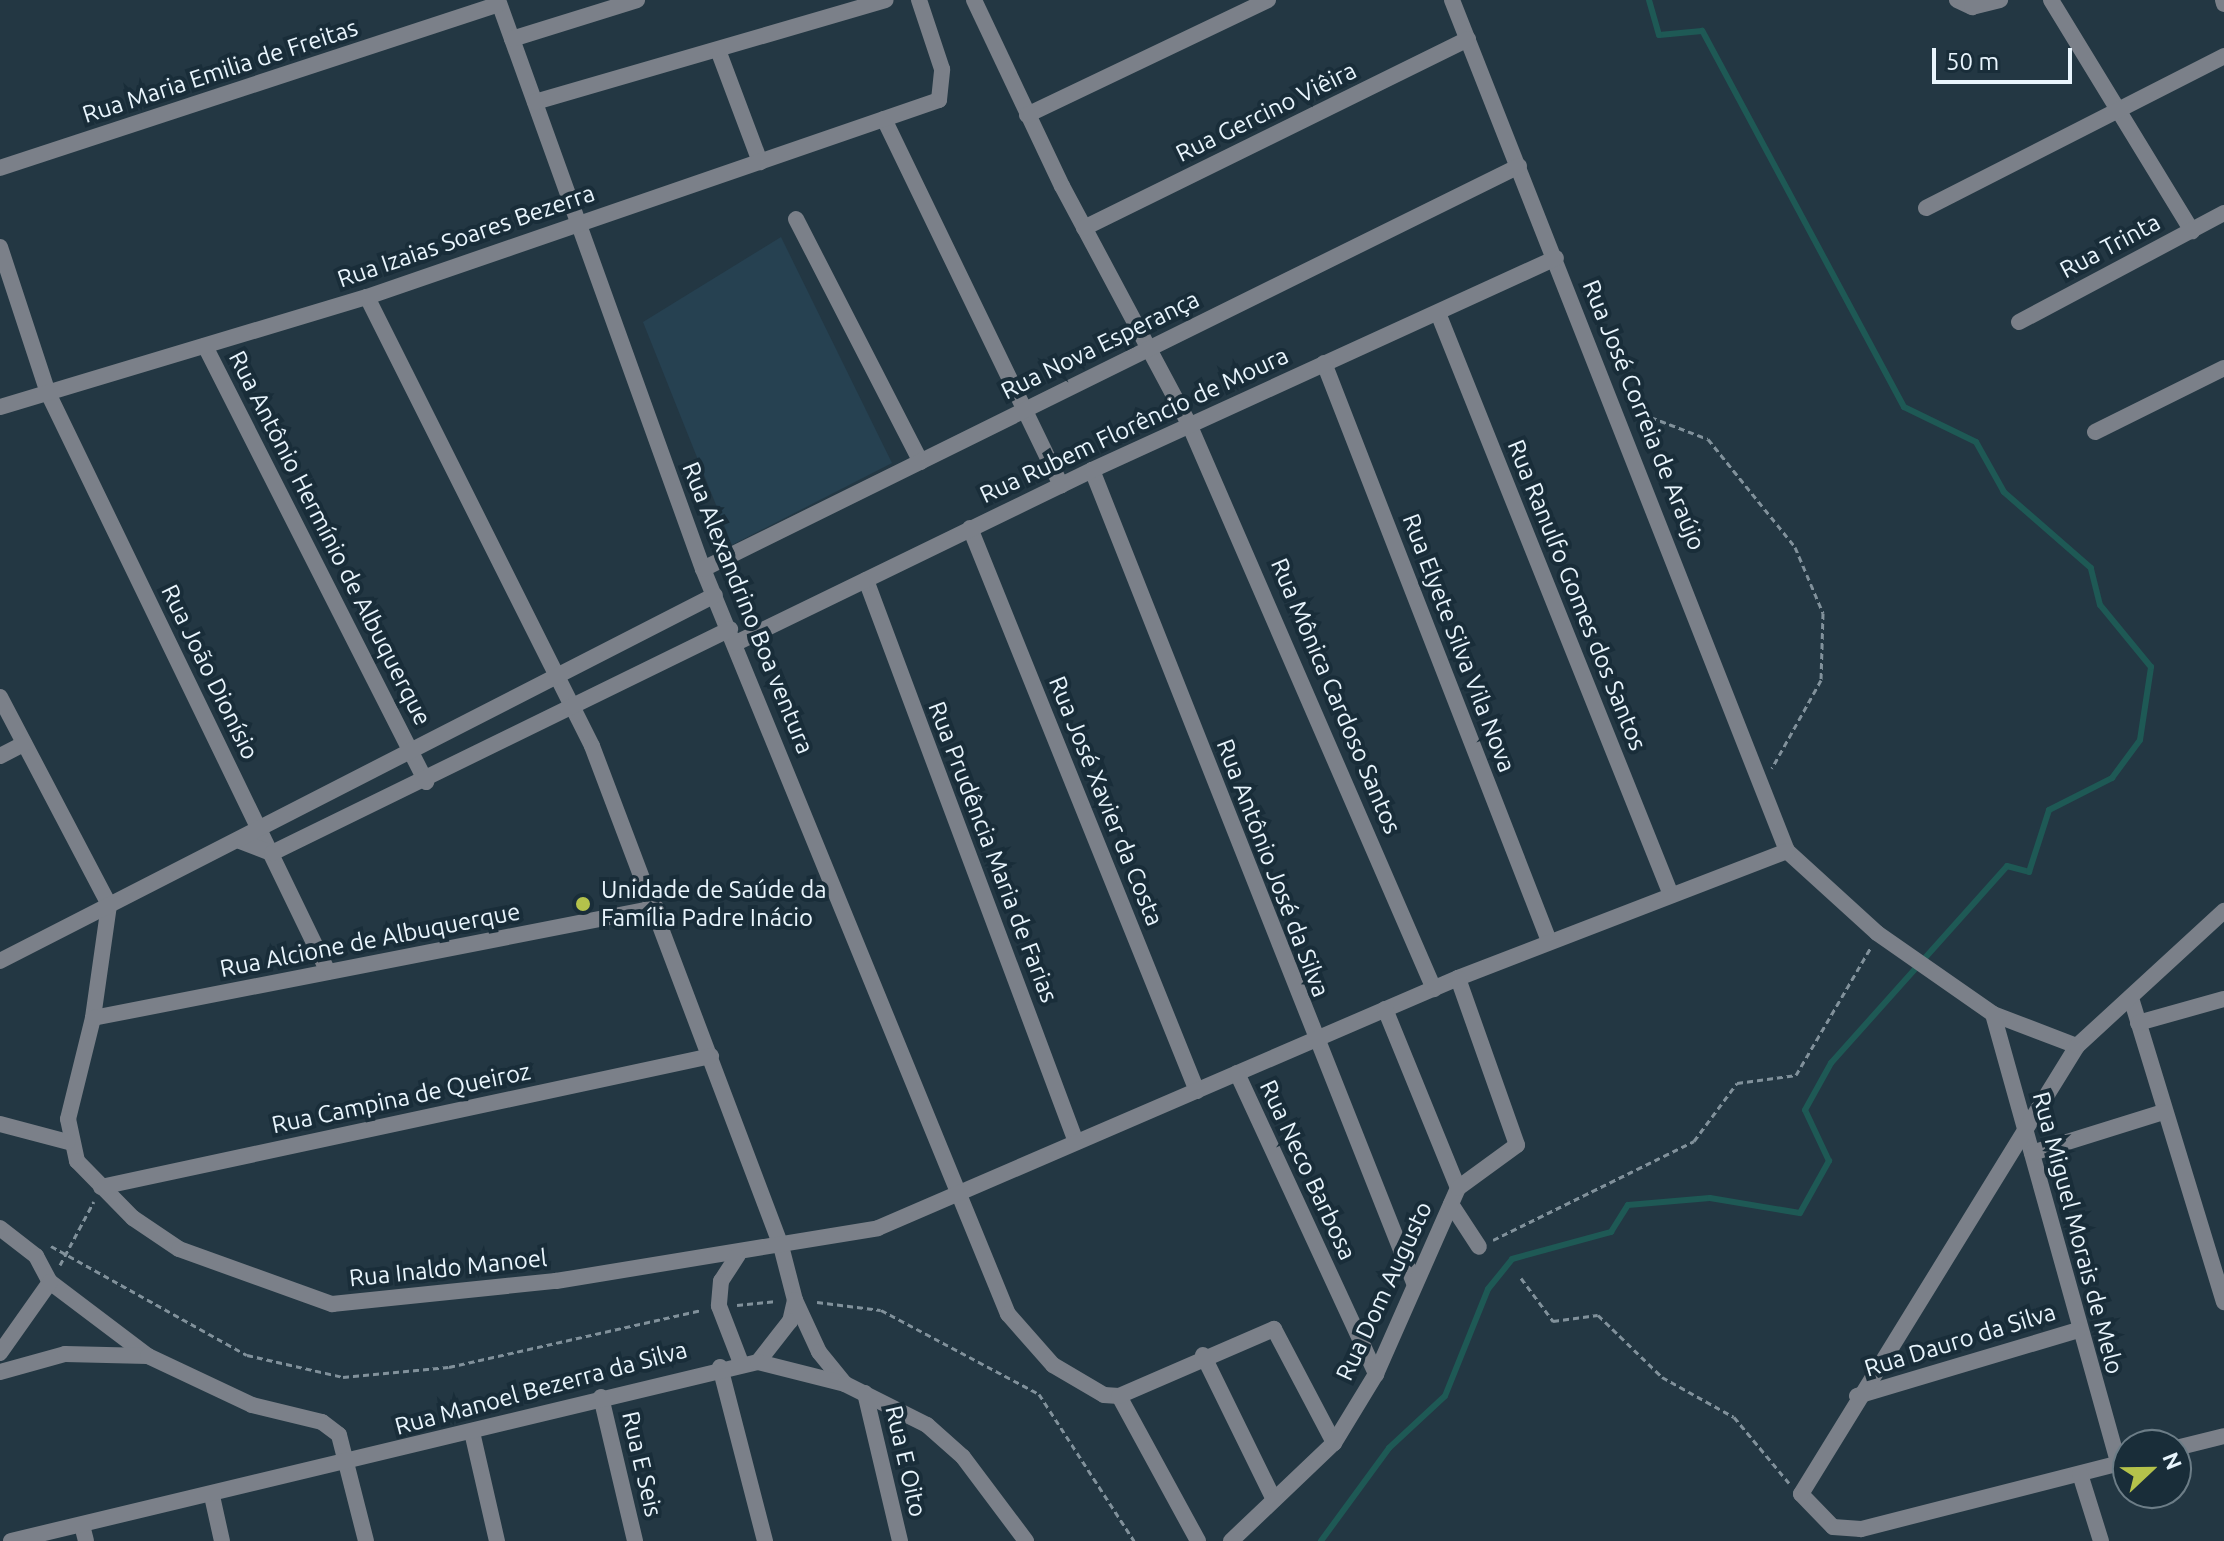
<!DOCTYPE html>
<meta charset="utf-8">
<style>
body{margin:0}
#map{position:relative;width:2224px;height:1541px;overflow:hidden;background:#233743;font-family:Ubuntu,sans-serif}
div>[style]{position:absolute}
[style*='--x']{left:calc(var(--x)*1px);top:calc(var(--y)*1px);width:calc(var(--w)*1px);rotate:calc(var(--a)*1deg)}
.built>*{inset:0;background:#264151}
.stream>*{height:6px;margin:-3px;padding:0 3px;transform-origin:3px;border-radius:3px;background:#1e5955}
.path>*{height:3px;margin-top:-1.5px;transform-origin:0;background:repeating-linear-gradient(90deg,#81919b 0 6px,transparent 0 10px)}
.minor>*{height:16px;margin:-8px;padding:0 8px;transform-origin:8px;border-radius:8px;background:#7b8089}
.tertiary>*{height:16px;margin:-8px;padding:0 8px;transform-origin:8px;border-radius:8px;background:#7b8089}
.dots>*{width:22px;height:22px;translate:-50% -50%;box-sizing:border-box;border:4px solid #192d39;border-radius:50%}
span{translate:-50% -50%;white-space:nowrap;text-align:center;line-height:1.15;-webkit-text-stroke:8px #192d39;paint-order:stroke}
.street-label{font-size:24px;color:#e9f5fd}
.poi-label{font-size:24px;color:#e9f5fd}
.left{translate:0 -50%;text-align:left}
.north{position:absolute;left:2112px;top:1429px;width:80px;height:80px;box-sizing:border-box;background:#192d39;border:2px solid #6c7d87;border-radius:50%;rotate:68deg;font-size:22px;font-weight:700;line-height:32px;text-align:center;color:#e9f5fd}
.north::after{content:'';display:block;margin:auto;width:28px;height:36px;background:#b4c24b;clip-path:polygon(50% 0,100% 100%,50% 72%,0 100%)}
.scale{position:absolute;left:1932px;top:48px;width:140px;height:36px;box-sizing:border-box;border:4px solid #e9f5fd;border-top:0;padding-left:10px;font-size:24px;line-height:28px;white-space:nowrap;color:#e9f5fd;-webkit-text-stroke:6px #192d39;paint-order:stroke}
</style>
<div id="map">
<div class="built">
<i style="clip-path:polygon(781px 237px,892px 463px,732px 545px,643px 322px)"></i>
</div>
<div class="stream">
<i style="--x:1321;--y:1541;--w:115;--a:-53.8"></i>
<i style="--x:1389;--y:1448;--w:76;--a:-42.9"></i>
<i style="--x:1445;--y:1396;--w:115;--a:-68.1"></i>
<i style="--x:1488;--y:1289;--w:38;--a:-51"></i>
<i style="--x:1512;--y:1259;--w:103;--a:-15.3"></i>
<i style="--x:1611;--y:1232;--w:32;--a:-58"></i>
<i style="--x:1628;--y:1205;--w:82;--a:-4.9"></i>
<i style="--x:1710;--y:1198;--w:91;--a:9.5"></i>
<i style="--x:1800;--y:1213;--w:60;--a:-60.9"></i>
<i style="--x:1829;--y:1161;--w:56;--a:-115.2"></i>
<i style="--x:1805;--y:1110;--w:54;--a:-61"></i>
<i style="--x:1831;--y:1063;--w:264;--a:-48.2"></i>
<i style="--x:2007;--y:866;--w:23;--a:15"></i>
<i style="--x:2029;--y:872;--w:65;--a:-72.1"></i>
<i style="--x:2049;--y:810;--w:71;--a:-26.9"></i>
<i style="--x:2112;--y:778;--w:47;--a:-53.6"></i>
<i style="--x:2140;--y:740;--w:74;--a:-81.4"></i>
<i style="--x:2151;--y:667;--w:80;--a:-129.4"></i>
<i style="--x:2100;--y:605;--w:38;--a:-104"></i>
<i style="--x:2091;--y:568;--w:116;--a:-138.9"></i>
<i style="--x:2004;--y:492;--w:57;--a:-119.2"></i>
<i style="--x:1976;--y:442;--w:80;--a:-154.1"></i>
<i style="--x:1904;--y:407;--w:427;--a:-118.2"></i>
<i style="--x:1702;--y:31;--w:43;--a:174.7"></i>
<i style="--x:1659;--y:35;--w:36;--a:-106"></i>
</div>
<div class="path">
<i style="--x:1632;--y:410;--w:81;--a:20.9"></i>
<i style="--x:1708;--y:439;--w:139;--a:51.1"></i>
<i style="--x:1795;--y:547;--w:72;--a:67"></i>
<i style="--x:1823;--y:613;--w:67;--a:91.7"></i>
<i style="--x:1821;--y:680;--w:101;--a:119.1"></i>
<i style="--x:1493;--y:1240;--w:224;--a:-26.2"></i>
<i style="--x:1694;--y:1141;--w:72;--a:-53.4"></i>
<i style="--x:1737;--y:1083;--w:60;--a:-7.7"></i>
<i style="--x:1796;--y:1075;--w:148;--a:-59.6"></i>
<i style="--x:51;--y:1246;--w:224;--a:29.1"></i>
<i style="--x:247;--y:1355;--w:98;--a:12.9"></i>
<i style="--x:343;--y:1377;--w:106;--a:-5.4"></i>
<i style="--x:449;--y:1367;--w:259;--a:-12.7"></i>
<i style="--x:60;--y:1265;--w:72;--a:-62"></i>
<i style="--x:1521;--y:1278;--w:54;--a:53.3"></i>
<i style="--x:1553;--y:1321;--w:45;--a:-7.6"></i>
<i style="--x:1598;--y:1315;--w:89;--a:44.1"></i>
<i style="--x:1662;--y:1377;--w:82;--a:29.1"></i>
<i style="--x:1734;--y:1417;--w:86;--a:50.2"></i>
<i style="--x:817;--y:1302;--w:64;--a:7.1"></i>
<i style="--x:881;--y:1310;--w:179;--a:28"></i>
<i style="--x:1039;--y:1394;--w:175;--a:57.1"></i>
<i style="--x:737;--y:1305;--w:40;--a:-5.7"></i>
</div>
<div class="minor">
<i style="--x:498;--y:0;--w:605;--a:70.19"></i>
<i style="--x:703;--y:569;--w:805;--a:67.74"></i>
<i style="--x:1008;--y:1314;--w:68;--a:48.6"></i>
<i style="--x:1053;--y:1365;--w:59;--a:30.5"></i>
<i style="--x:1104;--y:1395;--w:15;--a:4"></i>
<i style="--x:1119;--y:1396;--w:165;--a:61.4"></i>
<i style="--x:974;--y:0;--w:206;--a:64.7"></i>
<i style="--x:1062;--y:186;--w:270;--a:61.9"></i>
<i style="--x:1189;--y:424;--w:616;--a:66.56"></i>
<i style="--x:1452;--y:0;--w:915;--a:68.51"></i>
<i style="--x:1787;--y:851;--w:122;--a:42.3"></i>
<i style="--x:1877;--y:933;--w:141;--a:34.9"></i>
<i style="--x:1993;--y:1014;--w:90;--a:20.9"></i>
<i style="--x:1957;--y:0;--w:17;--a:25"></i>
<i style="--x:1972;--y:7;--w:29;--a:-14"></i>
<i style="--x:2051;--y:0;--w:271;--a:58.6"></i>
<i style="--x:2223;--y:0;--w:4;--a:76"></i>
<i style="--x:512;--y:39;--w:131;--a:-17.3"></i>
<i style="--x:718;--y:50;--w:120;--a:69.4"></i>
<i style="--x:535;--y:102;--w:365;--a:-16.2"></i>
<i style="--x:1027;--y:115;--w:267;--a:-25.5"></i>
<i style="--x:884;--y:119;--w:407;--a:64.2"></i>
<i style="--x:0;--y:168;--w:525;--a:-18.19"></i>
<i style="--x:1926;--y:208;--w:335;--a:-27"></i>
<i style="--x:796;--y:219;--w:273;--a:62.8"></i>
<i style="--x:1084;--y:228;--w:428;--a:-26.2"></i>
<i style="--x:0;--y:247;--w:154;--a:71.8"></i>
<i style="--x:48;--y:393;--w:643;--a:64.19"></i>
<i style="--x:367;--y:297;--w:502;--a:63.38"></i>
<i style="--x:592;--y:746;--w:535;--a:69.29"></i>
<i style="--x:781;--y:1246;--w:56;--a:75.5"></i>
<i style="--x:795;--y:1300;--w:22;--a:103"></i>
<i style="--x:790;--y:1321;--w:52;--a:128"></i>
<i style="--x:1438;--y:313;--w:627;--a:68.18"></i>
<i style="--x:2019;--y:322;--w:232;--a:-28"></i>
<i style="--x:205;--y:346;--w:489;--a:63.1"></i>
<i style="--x:1324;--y:363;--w:620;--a:68.73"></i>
<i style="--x:0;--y:407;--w:383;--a:-16.7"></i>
<i style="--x:367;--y:297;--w:605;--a:-19"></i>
<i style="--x:939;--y:100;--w:31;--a:-84"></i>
<i style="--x:942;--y:69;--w:73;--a:-108.4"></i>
<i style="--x:2095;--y:432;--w:144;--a:-26.4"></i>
<i style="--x:1092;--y:470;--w:874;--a:68.39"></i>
<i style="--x:970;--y:528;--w:607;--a:68.04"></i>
<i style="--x:703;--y:569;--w:910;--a:-26.28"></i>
<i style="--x:866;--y:580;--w:600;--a:69.51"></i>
<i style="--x:736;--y:643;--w:396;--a:-25.9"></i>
<i style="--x:1092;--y:470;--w:510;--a:-24.56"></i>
<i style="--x:0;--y:697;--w:235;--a:62.3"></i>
<i style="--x:109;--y:905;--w:114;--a:98.1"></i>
<i style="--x:93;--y:1018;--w:104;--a:103.9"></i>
<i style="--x:68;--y:1119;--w:43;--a:77.9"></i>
<i style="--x:77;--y:1161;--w:80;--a:45.5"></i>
<i style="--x:133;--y:1218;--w:55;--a:34"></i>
<i style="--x:179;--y:1249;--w:163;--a:19.8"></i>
<i style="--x:332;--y:1304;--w:225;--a:-5.9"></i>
<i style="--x:556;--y:1281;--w:326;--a:-9.3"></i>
<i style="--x:878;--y:1228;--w:632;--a:-23.32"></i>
<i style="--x:1458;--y:978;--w:353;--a:-21.1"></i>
<i style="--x:0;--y:756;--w:27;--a:-27"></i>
<i style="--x:240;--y:841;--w:34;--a:21"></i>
<i style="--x:272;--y:853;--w:510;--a:-26.06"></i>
<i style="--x:0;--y:961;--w:803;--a:-27.11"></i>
<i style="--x:2131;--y:998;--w:318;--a:73"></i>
<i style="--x:1385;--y:1009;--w:193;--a:67.8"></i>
<i style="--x:1993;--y:1014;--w:466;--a:74.4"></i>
<i style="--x:93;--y:1018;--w:574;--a:-11.06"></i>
<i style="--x:2138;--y:1023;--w:89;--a:-15.6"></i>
<i style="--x:1237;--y:1073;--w:332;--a:65.2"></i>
<i style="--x:0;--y:1124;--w:70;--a:14.8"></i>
<i style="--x:2032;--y:1153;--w:138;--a:-17.3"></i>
<i style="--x:101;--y:1187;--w:624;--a:-12.12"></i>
<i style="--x:1451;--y:1204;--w:51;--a:56.9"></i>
<i style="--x:0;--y:1228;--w:46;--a:37.9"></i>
<i style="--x:36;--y:1256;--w:30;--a:62"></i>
<i style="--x:50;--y:1282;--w:123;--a:37.1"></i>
<i style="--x:738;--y:1255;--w:31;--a:123"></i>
<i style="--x:721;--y:1281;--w:25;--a:95"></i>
<i style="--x:719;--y:1306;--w:61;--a:68.9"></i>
<i style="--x:795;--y:1300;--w:57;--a:65.2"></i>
<i style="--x:819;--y:1352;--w:41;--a:50.9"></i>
<i style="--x:0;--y:1353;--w:87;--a:-54.8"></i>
<i style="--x:1203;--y:1355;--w:161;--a:63.9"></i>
<i style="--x:720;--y:1367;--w:180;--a:75.5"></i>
<i style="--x:0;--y:1372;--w:67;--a:-15.5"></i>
<i style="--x:65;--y:1354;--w:83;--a:1.4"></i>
<i style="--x:148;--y:1356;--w:115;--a:25.2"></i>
<i style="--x:252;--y:1405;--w:72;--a:13.7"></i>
<i style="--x:322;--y:1422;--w:21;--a:37"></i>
<i style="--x:339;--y:1435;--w:109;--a:75.7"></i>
<i style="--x:865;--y:1393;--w:152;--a:76.7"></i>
<i style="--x:1119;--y:1396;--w:169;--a:-23.4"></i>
<i style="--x:1274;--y:1329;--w:129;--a:62.2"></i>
<i style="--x:1857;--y:1396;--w:231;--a:-16.6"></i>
<i style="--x:601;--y:1397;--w:148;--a:76.7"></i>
<i style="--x:472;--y:1432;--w:112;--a:77.1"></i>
<i style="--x:2176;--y:1448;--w:49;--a:-14"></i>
<i style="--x:2128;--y:1461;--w:276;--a:165.7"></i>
<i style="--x:1861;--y:1529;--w:28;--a:-176"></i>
<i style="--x:1833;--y:1527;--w:46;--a:-134.1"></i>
<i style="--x:1801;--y:1494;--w:526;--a:-58.36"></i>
<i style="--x:2077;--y:1046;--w:200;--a:-42.6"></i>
<i style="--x:2080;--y:1474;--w:70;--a:72.6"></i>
<i style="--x:212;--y:1496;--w:46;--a:77.5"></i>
<i style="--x:82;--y:1525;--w:16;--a:76"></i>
<i style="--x:1231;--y:1541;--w:142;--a:-43.6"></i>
<i style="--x:1334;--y:1443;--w:81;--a:-58.7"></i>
<i style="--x:1376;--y:1374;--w:203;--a:-66.2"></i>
<i style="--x:1458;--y:1188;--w:73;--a:-36.1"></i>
<i style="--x:1517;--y:1145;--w:177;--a:-109.5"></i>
</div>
<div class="tertiary">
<i style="--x:11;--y:1541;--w:768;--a:-13.48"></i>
<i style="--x:758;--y:1362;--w:90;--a:14.2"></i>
<i style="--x:845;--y:1384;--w:92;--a:26.6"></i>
<i style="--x:927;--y:1425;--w:48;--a:41.6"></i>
<i style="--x:963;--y:1457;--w:105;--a:53.1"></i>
</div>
<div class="dots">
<i style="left:583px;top:904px;background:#b4c24b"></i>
</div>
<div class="street-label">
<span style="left:220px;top:71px;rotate:-18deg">Rua Maria Emilia de Freitas</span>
<span style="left:1266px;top:112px;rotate:-26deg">Rua Gercino Viêira</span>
<span style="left:466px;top:236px;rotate:-19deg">Rua Izaias Soares Bezerra</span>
<span style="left:2110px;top:246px;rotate:-28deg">Rua Trinta</span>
<span style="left:1100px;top:345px;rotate:-26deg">Rua Nova Esperança</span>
<span style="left:1644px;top:415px;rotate:68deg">Rua José Correia de Araújo</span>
<span style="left:1134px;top:425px;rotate:-25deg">Rua Rubem Florêncio de Moura</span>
<span style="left:330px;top:538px;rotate:63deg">Rua Antônio Hermínio de Albuquerque</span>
<span style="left:1577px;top:595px;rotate:68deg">Rua Ranulfo Gomes dos Santos</span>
<span style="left:748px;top:608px;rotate:68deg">Rua Alexandrino Boa ventura</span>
<span style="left:1459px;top:643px;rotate:69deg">Rua Elyete Silva Vila Nova</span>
<span style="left:210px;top:672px;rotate:64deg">Rua João Dionísio</span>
<span style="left:1336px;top:696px;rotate:67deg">Rua Mônica Cardoso Santos</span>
<span style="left:1106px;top:801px;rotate:68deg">Rua José Xavier da Costa</span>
<span style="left:993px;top:852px;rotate:69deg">Rua Prudência Maria de Farias</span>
<span style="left:1273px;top:868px;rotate:69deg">Rua Antônio José da Silva</span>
<span style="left:370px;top:940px;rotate:-11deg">Rua Alcione de Albuquerque</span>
<span style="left:401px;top:1098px;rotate:-12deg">Rua Campina de Queiroz</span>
<span style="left:1308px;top:1170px;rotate:65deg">Rua Neco Barbosa</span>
<span style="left:2078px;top:1233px;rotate:75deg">Rua Miguel Morais de Melo</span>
<span style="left:448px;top:1268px;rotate:-6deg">Rua Inaldo Manoel</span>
<span style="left:1384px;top:1291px;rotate:-65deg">Rua Dom Augusto</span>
<span style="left:1960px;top:1340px;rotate:-17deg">Rua Dauro da Silva</span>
<span style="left:541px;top:1388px;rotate:-15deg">Rua Manoel Bezerra da Silva</span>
<span style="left:906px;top:1461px;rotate:77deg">Rua E Oito</span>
<span style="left:642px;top:1464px;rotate:77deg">Rua E Seis</span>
</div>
<div class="poi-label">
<span class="left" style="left:601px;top:904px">Unidade de Saúde da<br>Família Padre Inácio</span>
</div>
<div class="north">N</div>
<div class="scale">50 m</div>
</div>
